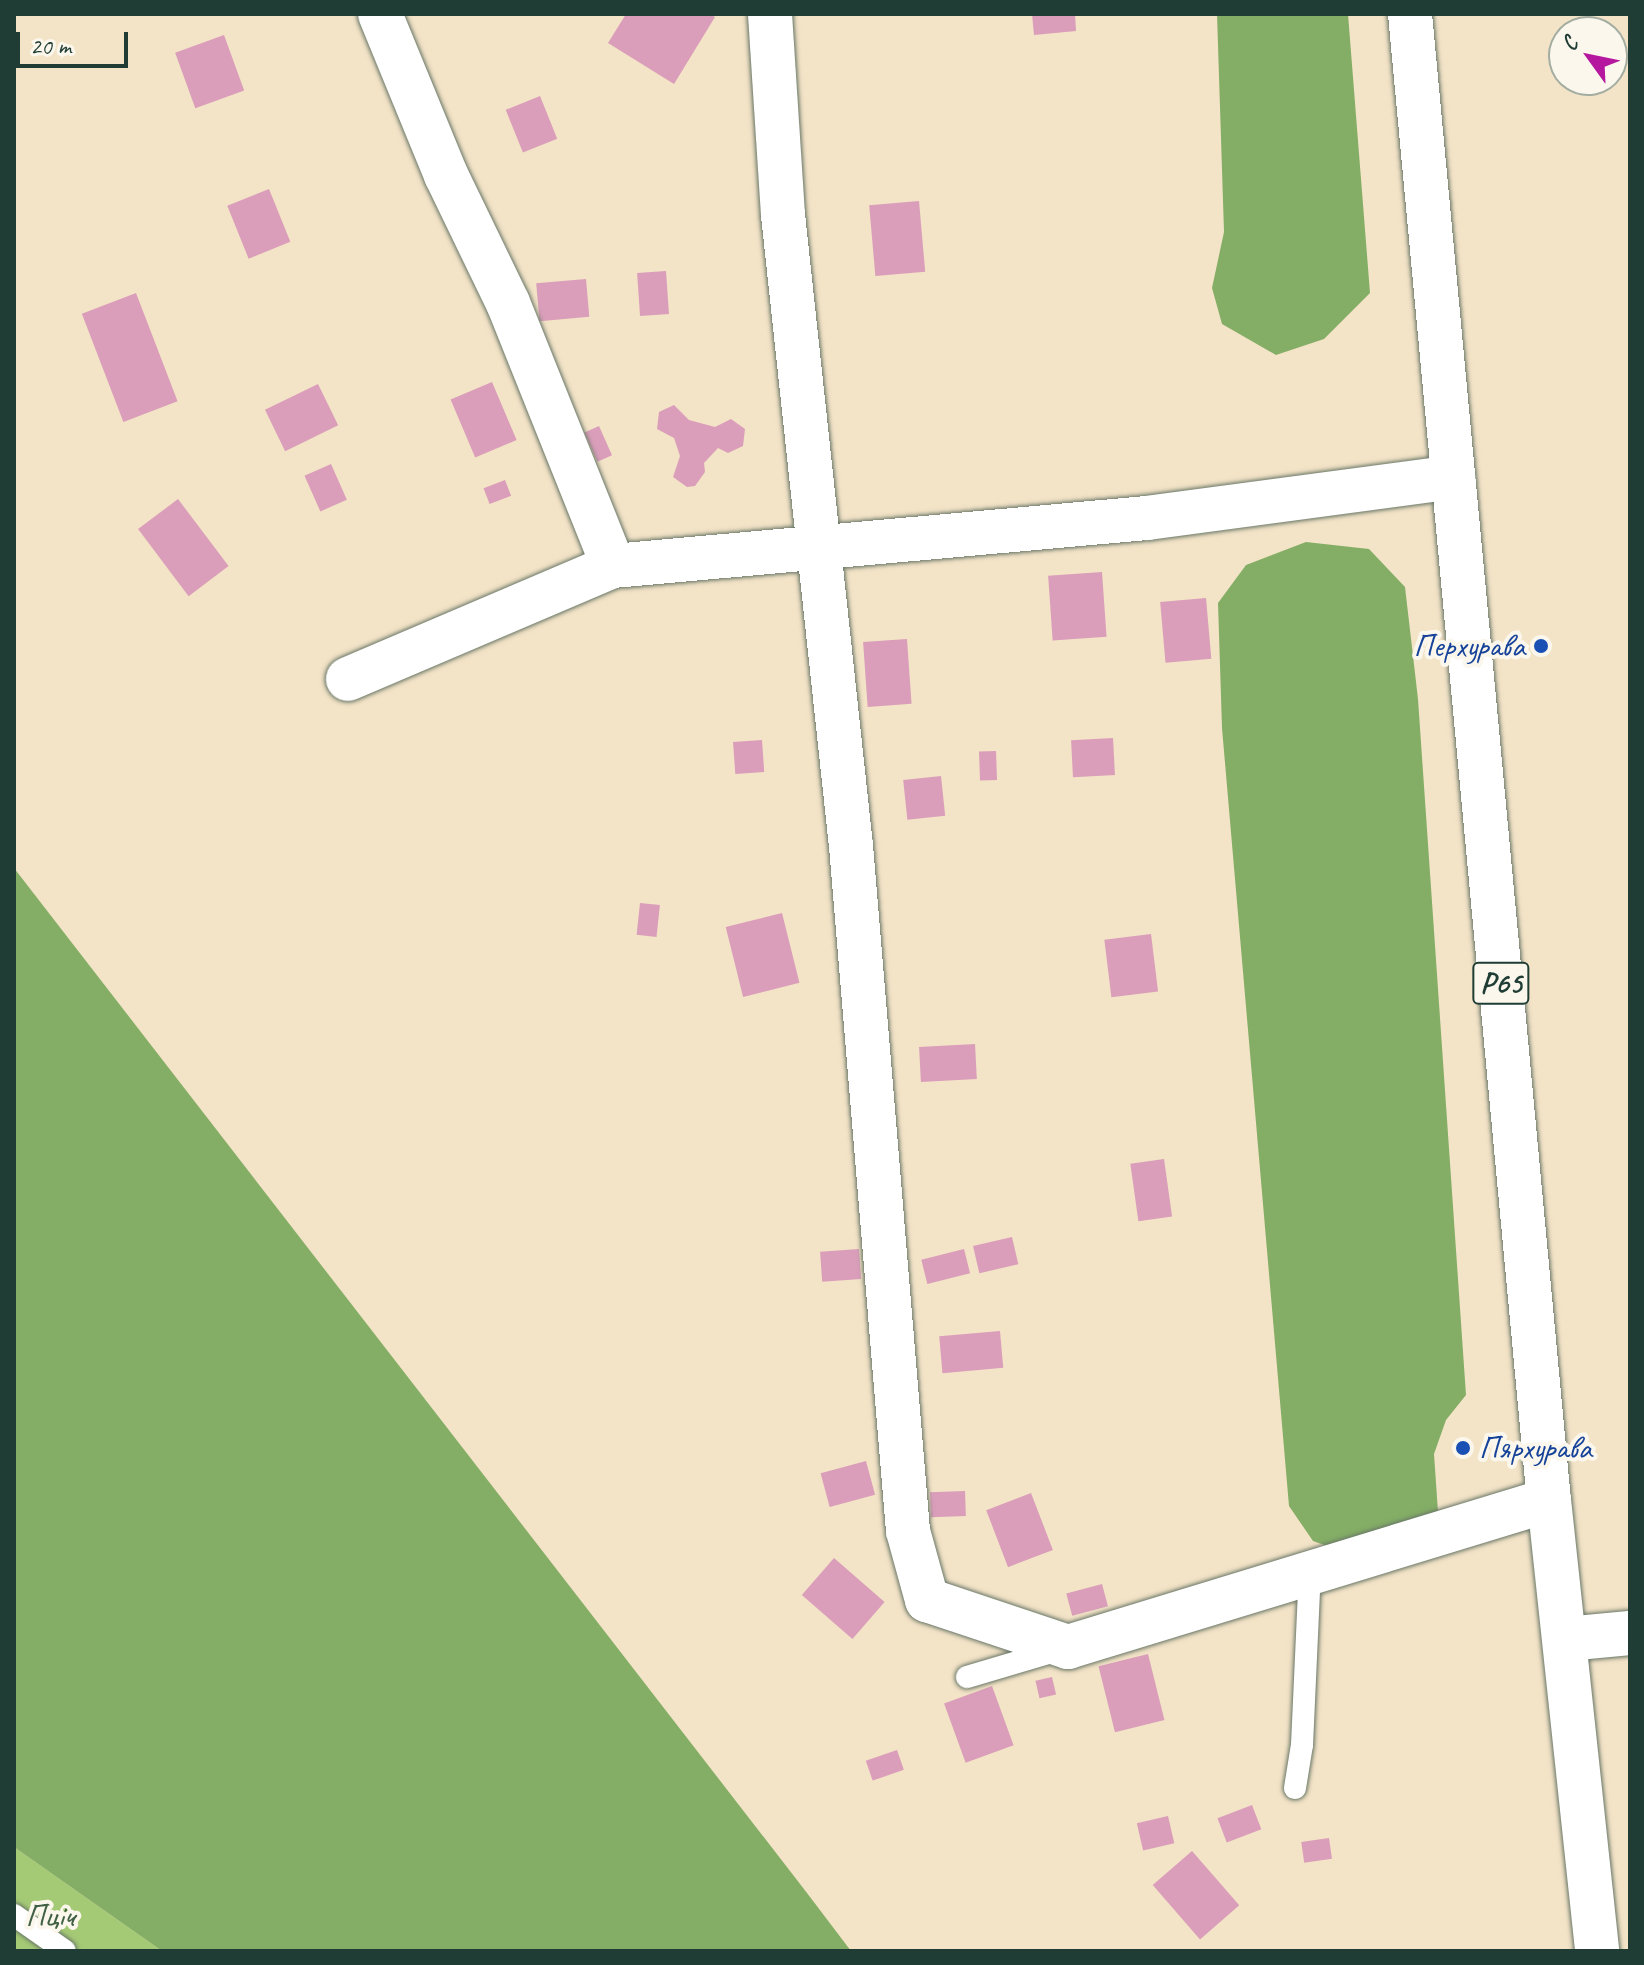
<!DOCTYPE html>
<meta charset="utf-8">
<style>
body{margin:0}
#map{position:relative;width:1644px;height:1965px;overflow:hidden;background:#f3e3c7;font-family:Caveat,sans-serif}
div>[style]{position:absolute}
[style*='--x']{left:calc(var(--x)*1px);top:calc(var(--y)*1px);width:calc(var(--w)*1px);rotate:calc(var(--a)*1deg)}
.green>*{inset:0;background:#a5ca75}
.forest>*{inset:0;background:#84ae66}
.building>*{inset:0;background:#da9eba;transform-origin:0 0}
.roads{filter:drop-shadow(0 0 2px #697767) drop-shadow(0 0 2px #697767)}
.service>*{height:22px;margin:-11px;padding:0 11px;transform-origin:11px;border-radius:11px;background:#fff}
.minor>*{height:44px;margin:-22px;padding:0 22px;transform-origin:22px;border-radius:22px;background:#fff}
.tertiary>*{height:44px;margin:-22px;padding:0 22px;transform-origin:22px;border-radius:22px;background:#fff}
.primary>*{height:44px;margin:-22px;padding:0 22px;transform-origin:22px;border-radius:22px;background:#fff}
.dots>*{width:22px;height:22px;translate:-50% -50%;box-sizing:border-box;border:4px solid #fbf7ec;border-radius:50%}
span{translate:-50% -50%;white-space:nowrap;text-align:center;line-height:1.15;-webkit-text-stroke:8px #fbf7ec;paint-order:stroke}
.shield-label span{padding:2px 6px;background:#fbf7ec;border:2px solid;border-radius:6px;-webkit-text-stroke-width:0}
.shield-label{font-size:30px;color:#1f3d34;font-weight:700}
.transit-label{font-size:32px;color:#164399}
.right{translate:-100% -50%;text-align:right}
.left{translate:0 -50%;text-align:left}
.park-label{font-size:32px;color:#406044}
.frame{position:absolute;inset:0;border:16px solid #1f3d34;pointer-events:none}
.north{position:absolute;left:1548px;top:16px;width:80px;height:80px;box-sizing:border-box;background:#fbf7ec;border:2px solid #a3ada2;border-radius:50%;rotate:303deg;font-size:22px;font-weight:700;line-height:32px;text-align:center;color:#1f3d34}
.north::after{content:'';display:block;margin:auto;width:28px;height:36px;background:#b5179e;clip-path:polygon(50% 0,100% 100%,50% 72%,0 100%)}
.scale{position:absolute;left:16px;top:32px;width:112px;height:36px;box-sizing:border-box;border:4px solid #1f3d34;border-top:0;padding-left:10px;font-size:24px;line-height:28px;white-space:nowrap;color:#1f3d34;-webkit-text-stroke:6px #fbf7ec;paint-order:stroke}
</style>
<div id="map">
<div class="green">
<i style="clip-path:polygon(14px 1847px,162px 1951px,14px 1951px)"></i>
</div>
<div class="forest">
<i style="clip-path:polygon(1217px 14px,1348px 14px,1370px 293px,1324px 339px,1276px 355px,1222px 324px,1212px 288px,1224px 232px)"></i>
<i style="clip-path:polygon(1306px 542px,1369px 549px,1405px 587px,1418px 699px,1466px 1395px,1446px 1420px,1434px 1454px,1438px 1512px,1330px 1547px,1313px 1541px,1289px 1506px,1222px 728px,1218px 603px,1246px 565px)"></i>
<i style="clip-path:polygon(14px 868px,807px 1893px,851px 1951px,162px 1951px,14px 1847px)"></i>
</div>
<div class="building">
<i style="clip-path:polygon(626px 14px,710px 14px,715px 17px,674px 84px,608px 43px)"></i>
<i style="clip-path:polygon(1032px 14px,1075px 14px,1076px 31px,1034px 35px)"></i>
<i style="left:224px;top:35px;width:59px;height:52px;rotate:70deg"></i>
<i style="left:540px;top:96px;width:46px;height:37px;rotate:68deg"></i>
<i style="left:269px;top:189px;width:57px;height:45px;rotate:68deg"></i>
<i style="left:919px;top:201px;width:71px;height:50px;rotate:85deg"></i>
<i style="left:666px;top:271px;width:43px;height:29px;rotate:86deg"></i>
<i style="left:586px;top:279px;width:38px;height:50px;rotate:85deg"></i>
<i style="left:136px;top:293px;width:116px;height:58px;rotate:69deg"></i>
<i style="left:492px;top:382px;width:63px;height:45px;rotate:67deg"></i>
<i style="left:318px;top:384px;width:46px;height:59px;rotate:64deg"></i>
<i style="clip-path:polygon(674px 405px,689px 420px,715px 427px,731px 419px,745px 429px,743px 446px,728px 453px,718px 448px,704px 463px,705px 472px,695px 486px,687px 487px,673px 477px,680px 456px,674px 438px,657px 429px,659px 412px)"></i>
<i style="left:599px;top:426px;width:32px;height:16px;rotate:66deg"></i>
<i style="left:331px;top:464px;width:39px;height:29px;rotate:66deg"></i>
<i style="left:505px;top:480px;width:17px;height:23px;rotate:69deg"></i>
<i style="left:178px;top:499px;width:84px;height:50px;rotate:53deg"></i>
<i style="left:1102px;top:572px;width:65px;height:54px;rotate:86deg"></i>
<i style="left:1206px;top:598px;width:61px;height:46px;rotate:85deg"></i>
<i style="left:907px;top:639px;width:65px;height:44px;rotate:86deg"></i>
<i style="left:1113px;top:738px;width:37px;height:42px;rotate:87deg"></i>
<i style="left:762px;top:740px;width:32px;height:29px;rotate:86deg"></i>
<i style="left:996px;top:751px;width:29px;height:17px;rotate:88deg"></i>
<i style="left:941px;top:776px;width:40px;height:38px;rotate:84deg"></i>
<i style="left:640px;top:903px;width:20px;height:32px;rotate:6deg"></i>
<i style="left:782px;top:913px;width:72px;height:58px;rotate:76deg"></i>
<i style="left:1151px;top:934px;width:58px;height:47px;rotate:83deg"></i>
<i style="left:975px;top:1044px;width:35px;height:56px;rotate:87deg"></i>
<i style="left:1164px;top:1159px;width:58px;height:34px;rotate:82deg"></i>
<i style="left:1012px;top:1237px;width:28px;height:40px;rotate:77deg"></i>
<i style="left:859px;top:1249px;width:30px;height:39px;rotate:86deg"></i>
<i style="left:964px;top:1249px;width:25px;height:44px;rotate:76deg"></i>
<i style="left:1000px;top:1331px;width:37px;height:61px;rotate:85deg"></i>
<i style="left:866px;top:1461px;width:35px;height:47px;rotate:75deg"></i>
<i style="left:965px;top:1491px;width:25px;height:35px;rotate:88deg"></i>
<i style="left:1031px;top:1493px;width:61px;height:48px;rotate:69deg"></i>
<i style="left:834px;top:1558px;width:67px;height:49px;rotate:41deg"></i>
<i style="left:1102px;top:1584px;width:23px;height:37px;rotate:75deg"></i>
<i style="left:1148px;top:1654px;width:68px;height:51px;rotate:76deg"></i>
<i style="left:1052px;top:1677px;width:18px;height:17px;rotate:77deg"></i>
<i style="left:992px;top:1686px;width:63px;height:51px;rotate:70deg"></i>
<i style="left:897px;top:1750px;width:21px;height:33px;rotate:71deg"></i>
<i style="left:1252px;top:1805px;width:26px;height:37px;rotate:69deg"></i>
<i style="left:1168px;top:1816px;width:28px;height:32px;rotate:77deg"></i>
<i style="left:1329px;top:1838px;width:21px;height:28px;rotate:82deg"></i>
<i style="left:1192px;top:1851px;width:72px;height:52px;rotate:49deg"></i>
</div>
<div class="roads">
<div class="service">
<i style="--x:967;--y:1677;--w:95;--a:-16.5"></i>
<i style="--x:1295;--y:1788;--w:44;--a:-80.8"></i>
<i style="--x:1302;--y:1745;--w:173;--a:-87.4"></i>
<i style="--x:14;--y:1915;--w:62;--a:35.2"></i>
</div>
<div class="minor">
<i style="--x:380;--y:14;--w:174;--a:67.7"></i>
<i style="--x:446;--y:175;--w:142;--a:64.2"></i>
<i style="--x:508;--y:303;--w:283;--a:68.2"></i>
<i style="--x:770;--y:14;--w:201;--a:86.3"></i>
<i style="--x:783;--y:215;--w:635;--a:83.85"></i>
<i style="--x:851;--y:846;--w:687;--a:85.24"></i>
<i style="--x:908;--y:1531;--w:72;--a:74.6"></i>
<i style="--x:927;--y:1600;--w:149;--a:18.4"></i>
<i style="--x:1068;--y:1647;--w:503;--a:-16.99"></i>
<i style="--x:348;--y:679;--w:288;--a:-23.1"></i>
<i style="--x:613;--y:566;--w:536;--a:-5.14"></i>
<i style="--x:1147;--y:518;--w:309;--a:-7.6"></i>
</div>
<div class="tertiary">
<i style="--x:1566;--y:1639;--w:64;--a:-5.4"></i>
</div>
<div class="primary">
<i style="--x:1410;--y:14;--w:1492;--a:84.66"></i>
<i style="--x:1549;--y:1500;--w:454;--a:83.9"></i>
</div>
</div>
<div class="dots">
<i style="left:1541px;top:646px;background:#1a4fb4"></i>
<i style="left:1463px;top:1448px;background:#1a4fb4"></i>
</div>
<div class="shield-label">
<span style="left:1501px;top:983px">Р65</span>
</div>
<div class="transit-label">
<span class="right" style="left:1525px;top:646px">Перхурава</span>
<span class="left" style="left:1479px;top:1448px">Пярхурава</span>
</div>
<div class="park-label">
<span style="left:50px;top:1916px">Пціч</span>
</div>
<div class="frame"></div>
<div class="north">С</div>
<div class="scale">20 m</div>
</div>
